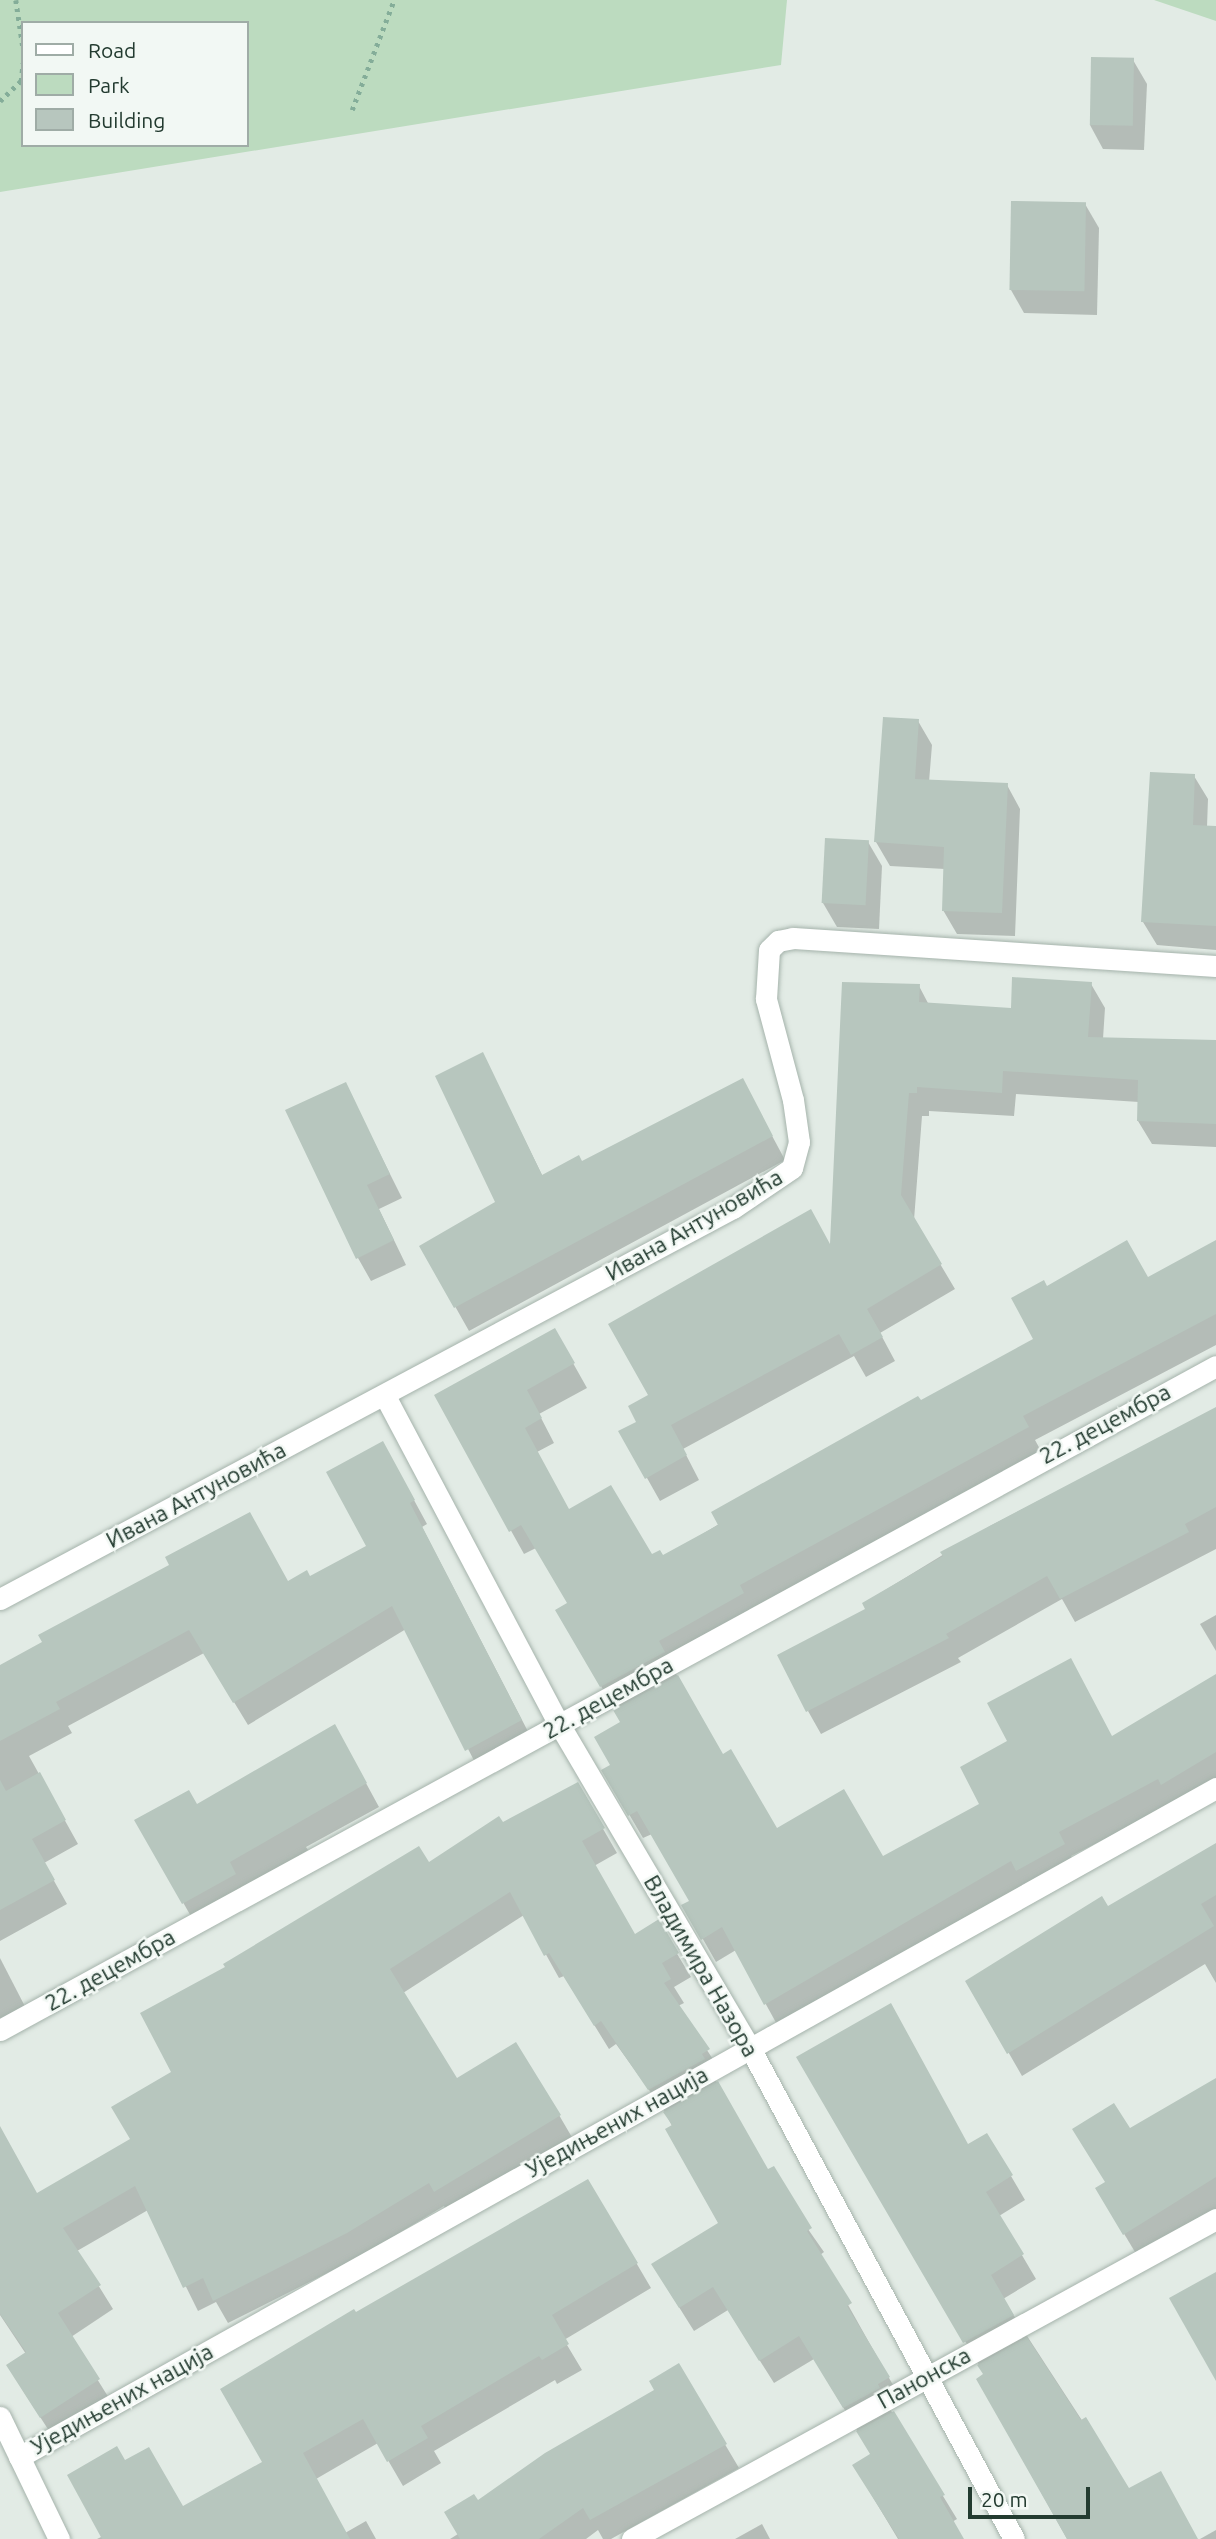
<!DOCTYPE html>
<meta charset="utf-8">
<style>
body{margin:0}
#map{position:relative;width:1216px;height:2539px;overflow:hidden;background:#e2ebe5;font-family:Ubuntu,sans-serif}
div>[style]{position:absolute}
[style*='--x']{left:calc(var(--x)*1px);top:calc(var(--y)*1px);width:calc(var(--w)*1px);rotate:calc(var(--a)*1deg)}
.green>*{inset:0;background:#bcdbbf}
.shadow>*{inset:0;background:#0003}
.building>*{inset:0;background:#b7c6be;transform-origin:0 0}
.path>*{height:4.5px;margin-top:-2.25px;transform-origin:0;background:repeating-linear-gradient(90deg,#84ad99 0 3.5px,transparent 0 8.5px)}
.roads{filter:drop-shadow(0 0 2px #a5b3ab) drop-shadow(0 0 2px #a5b3ab)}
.minor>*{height:21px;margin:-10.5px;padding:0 10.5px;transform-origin:10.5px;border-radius:10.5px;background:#fff}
span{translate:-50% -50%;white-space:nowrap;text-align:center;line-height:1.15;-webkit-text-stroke:5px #f2f8f4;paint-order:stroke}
.street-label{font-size:23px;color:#233b30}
.legend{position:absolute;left:21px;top:21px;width:228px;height:126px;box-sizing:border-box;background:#f2f8f4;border:2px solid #9faca6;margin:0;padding:9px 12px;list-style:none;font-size:21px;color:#233b30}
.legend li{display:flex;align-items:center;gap:14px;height:35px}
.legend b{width:35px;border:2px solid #9faca6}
.scale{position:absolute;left:968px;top:2487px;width:122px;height:32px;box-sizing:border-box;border:4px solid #233b30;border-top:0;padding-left:9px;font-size:21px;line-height:24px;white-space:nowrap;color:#233b30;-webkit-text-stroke:5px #f2f8f4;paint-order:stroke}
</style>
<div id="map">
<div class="green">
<i style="clip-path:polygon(evenodd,0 0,787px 0,781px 65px,0 192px,0 0,23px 23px,247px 23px,247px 145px,23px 145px,23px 23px)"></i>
<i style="clip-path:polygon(1154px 0,1216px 0,1216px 21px)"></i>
</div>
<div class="shadow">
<i style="clip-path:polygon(1133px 60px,1147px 84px,1144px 150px,1103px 149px,1090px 125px)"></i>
<i style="clip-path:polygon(1085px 204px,1099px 228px,1097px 315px,1024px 313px,1011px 290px)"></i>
<i style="clip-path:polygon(918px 721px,932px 745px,929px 782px,1007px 785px,1020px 809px,1015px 936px,957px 934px,943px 910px,945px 869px,890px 866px,876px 842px)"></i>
<i style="clip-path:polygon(1194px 776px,1208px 799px,1207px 827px,1216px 828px,1216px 950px,1157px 945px,1143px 922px)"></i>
<i style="clip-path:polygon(868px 842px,882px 866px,879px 929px,837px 927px,823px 903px)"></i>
<i style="clip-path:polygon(1091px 984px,1105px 1008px,1103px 1039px,1216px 1042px,1216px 1147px,1152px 1144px,1138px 1121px,1139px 1102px,1016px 1094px,1014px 1116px,929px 1111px,929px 1116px,922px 1116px,914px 1220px,955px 1289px,880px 1333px,895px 1361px,866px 1377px,854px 1356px,683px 1449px,699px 1480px,660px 1501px,621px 1432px,639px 1423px,650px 1395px,831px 1248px,919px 986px,929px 1005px,1012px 1010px)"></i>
<i style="clip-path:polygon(483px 1055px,543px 1177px,755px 1104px,785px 1160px,469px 1331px,421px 1246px,498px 1203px)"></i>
<i style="clip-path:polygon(345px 1084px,402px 1198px,379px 1209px,406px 1265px,371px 1281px,358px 1258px)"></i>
<i style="clip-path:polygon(1216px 1242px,1216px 1345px,1035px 1440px,1041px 1451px,671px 1665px,723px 1756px,776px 1830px,882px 1858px,1112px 1738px,1216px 1676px,1216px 1783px,1071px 1856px,1077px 1868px,779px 2028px,736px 1950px,716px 1962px,684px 1906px,691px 1901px,652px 1834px,643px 1838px,603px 1770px,612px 1765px,622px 1723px,558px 1610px,569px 1604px,536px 1548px,524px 1554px,436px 1396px,555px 1331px,587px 1388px,539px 1414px,554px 1443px,537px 1452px,569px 1511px,651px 1557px,663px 1558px,920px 1402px,1036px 1340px,1046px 1288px,1148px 1280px)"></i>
<i style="clip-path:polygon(1216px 1409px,1216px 1549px,1075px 1622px,1062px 1599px,958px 1658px,961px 1662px,821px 1734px,808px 1711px,867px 1609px,864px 1603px,990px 1526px)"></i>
<i style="clip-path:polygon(396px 1467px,427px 1524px,422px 1527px,535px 1745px,481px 1774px,406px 1629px,248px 1725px,204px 1653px,68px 1726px,72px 1733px,29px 1756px,78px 1844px,44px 1863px,67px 1904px,0 1941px,0 1667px,310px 1578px,369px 1546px)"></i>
<i style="clip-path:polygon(1216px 1615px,1216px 1651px,1200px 1624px)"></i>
<i style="clip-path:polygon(348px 1750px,379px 1807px,306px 1847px,308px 1850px,197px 1927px,137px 1821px,197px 1806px)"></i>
<i style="clip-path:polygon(577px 1784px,617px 1853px,594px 1866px,634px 1936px,658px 1922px,691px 1977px,674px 1987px,684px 2003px,678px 2006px,722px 2073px,715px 2079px,768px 2172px,824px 2252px,820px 2255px,902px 2401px,890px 2409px,957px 2519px,952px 2522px,962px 2539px,898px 2539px,868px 2489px,872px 2455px,814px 2359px,774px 2383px,728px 2310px,694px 2331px,667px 2288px,721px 2224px,665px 2112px,616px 2044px,609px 2049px,564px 1976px,559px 1978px,524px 1915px,403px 1993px,456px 2081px,559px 2115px,573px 2139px,449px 2215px,444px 2206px,361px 2256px,228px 2323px,216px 2302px,198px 2311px,148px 2210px,77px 2251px,113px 2309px,71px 2337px,112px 2403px,55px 2440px,22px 2389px,26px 2354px,0 2315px,0 2129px,37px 2195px,132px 2140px,174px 2072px,429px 1864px)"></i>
<i style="clip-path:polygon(1216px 1844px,1216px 1983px,1205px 1964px,1022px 2076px,968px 1982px,1108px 1909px)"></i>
<i style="clip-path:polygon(0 1958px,33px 2022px,0 2039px)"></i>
<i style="clip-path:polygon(799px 2058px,968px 2146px,987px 2135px,1025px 2200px,999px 2216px,1036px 2279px,1003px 2299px,1128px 2491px,1197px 2539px,1067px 2539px,978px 2379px,985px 2375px)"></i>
<i style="clip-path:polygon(1216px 2082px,1216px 2215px,1138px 2257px,1111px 2212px,1107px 2183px,1130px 2131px)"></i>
<i style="clip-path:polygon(588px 2181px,651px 2288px,564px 2340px,582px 2370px,557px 2384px,555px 2380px,434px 2451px,441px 2463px,403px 2486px,378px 2443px,316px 2479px,345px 2533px,366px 2521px,376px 2539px,97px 2539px,103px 2536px,125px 2462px,182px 2509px,264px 2463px,355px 2315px)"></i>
<i style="clip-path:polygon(678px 2365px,739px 2468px,611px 2539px,603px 2539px,598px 2530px,586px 2539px,450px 2539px,458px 2534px,477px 2503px,656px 2390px)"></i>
<i style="clip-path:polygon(762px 2524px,770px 2539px,735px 2539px)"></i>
<i style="clip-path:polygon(1216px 2530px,1216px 2539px,1200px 2539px)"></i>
</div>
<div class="building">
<i style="left:1091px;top:57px;width:43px;height:68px;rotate:1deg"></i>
<i style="left:1011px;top:201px;width:75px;height:89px;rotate:1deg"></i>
<i style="clip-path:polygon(883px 717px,919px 719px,915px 779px,1008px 783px,1002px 913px,942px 911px,944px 847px,874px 842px)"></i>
<i style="clip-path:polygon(1150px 772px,1195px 774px,1193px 825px,1216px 826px,1216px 926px,1141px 922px)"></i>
<i style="left:825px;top:838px;width:44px;height:65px;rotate:3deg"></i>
<i style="clip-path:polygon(1012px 977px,1092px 982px,1088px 1037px,1216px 1040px,1216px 1124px,1137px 1121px,1138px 1080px,1003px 1071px,1002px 1093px,917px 1087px,917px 1093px,909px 1093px,901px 1195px,942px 1264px,867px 1309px,883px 1337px,851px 1355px,839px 1334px,671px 1425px,687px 1455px,645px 1479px,618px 1431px,636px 1422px,628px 1406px,648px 1395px,608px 1324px,811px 1209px,830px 1244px,842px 982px,920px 984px,919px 1002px,1011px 1008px)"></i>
<i style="clip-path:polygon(483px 1052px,542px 1175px,579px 1155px,582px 1161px,743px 1078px,773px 1136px,454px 1308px,419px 1246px,495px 1202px,435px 1076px)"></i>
<i style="clip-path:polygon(346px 1082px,390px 1174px,367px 1185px,394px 1240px,356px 1259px,285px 1110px)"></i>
<i style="clip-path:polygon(1127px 1240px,1148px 1277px,1216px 1240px,1216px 1314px,1023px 1416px,1029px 1427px,740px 1585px,744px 1593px,659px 1641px,665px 1652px,600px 1687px,555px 1610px,567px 1603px,521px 1525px,509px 1532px,434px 1395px,555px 1328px,575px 1363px,527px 1390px,542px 1418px,525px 1428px,569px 1509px,611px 1485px,652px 1554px,660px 1550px,663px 1555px,718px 1525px,711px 1512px,918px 1396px,921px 1400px,1033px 1339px,1011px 1298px,1044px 1280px,1047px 1286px)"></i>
<i style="clip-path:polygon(1216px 1407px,1216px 1507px,1185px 1524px,1189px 1532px,1060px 1599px,1047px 1576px,946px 1634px,949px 1638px,806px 1712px,777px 1655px,865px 1609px,862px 1603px,943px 1556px,940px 1552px)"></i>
<i style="clip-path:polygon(383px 1441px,415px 1500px,410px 1503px,522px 1720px,465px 1751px,392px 1606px,233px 1703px,189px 1630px,56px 1702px,60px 1709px,0 1741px,0 1665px,42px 1642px,38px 1635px,169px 1565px,165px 1557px,250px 1512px,288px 1581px,307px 1570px,310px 1576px,366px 1546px,326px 1472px)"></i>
<i style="clip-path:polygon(1071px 1658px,1112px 1736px,1216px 1674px,1216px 1752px,1161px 1785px,1158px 1779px,1059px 1832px,1065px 1844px,1016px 1871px,1011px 1861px,764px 2005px,722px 1927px,701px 1940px,681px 1905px,689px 1901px,637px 1811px,628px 1816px,601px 1770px,610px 1765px,594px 1737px,620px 1722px,613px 1710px,678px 1675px,723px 1754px,731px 1749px,777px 1828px,844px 1789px,883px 1856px,979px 1804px,960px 1767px,1007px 1741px,987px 1703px)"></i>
<i style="clip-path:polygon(335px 1724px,367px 1783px,230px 1862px,236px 1874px,182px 1904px,134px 1820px,189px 1790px,197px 1804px)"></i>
<i style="clip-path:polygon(40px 1772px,66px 1820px,32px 1839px,55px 1880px,0 1910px,0 1780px,6px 1791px)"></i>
<i style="clip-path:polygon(578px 1782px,605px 1828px,582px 1841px,635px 1934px,659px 1919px,679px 1953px,662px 1963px,671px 1979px,664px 1983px,710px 2049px,702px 2054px,705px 2059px,648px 2090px,601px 2021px,594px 2026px,549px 1953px,544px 1956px,510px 1892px,390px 1969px,457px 2078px,516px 2042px,561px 2115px,434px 2192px,429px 2183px,347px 2233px,213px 2301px,203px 2278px,183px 2288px,135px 2186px,63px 2228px,101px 2285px,58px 2313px,100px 2379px,40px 2418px,6px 2365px,26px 2352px,0 2314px,0 2126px,37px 2193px,130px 2139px,111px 2107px,171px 2072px,140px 2013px,225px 1967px,223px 1964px,419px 1846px,429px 1862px,499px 1816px,503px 1822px)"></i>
<i style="clip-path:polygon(1216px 1843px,1216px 1895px,1201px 1904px,1214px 1926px,1007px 2054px,965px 1981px,1102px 1896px,1108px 1906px)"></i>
<i style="clip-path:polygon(891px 2003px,968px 2144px,987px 2133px,1013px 2175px,986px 2192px,1024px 2254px,991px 2275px,1014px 2315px,963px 2343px,796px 2057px)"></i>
<i style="clip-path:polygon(1216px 2078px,1216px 2177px,1123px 2235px,1095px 2188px,1105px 2182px,1072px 2129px,1114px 2103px,1130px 2128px)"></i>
<i style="clip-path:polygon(718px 2081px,768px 2169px,774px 2166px,812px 2228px,807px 2231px,852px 2303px,847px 2306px,890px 2377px,878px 2384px,880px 2388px,843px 2408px,799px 2336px,759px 2361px,713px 2287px,679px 2308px,651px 2264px,718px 2223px,665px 2129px,672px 2125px,663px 2112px)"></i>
<i style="clip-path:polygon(588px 2179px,638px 2263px,552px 2315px,569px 2344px,542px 2360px,539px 2356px,421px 2426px,428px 2438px,387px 2462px,363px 2419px,303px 2453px,350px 2539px,102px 2539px,67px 2475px,117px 2446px,125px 2460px,149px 2447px,183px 2506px,262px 2462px,220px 2389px,354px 2309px,356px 2312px)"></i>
<i style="clip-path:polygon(1216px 2272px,1216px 2381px,1169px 2298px)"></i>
<i style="clip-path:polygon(1027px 2337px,1081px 2420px,1086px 2417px,1129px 2488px,1161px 2471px,1198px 2539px,1067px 2539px,976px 2379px,983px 2374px,977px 2365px)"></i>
<i style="clip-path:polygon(679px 2363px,727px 2444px,590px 2520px,583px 2508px,539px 2539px,460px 2539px,444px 2512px,474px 2494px,478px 2500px,545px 2453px,654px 2390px,649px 2381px)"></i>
<i style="clip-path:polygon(894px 2411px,945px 2495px,940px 2497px,964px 2539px,899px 2539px,852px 2465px,870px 2454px,856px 2431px)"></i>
</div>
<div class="path">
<i style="--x:16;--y:0;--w:48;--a:81.5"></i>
<i style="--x:0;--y:101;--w:29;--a:-44"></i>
<i style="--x:21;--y:81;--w:18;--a:-84"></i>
<i style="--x:352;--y:110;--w:118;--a:-69.1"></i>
</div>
<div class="roads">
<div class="minor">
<i style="--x:385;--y:1396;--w:371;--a:62.1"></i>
<i style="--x:559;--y:1724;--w:376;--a:59.5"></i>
<i style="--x:750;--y:2048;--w:557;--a:61.73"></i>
<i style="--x:0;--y:1599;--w:831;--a:-28.08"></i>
<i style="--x:733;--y:1208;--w:71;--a:-34.1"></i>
<i style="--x:792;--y:1168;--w:27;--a:-75"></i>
<i style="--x:799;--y:1142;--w:42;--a:-98.1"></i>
<i style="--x:793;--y:1100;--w:105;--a:-105"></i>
<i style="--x:766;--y:999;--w:49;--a:-86.5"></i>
<i style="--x:769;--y:950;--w:13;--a:-45"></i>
<i style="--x:778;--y:941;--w:15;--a:-11"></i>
<i style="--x:793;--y:938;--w:424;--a:3.8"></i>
<i style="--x:0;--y:2030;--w:1385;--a:-28.64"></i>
<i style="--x:0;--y:2417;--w:136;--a:64.2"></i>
<i style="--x:19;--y:2457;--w:1371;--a:-29.2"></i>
<i style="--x:632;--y:2539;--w:666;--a:-28.72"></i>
</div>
</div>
<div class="street-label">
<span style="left:694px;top:1225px;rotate:-30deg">Ивана Антуновића</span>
<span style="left:1105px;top:1424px;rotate:-28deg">22. децембра</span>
<span style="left:196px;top:1495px;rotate:-28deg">Ивана Антуновића</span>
<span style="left:608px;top:1698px;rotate:-29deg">22. децембра</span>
<span style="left:701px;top:1966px;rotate:60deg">Владимира Назора</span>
<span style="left:110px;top:1970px;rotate:-29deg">22. децембра</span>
<span style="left:617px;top:2122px;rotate:-29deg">Уједињених нација</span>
<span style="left:924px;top:2378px;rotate:-29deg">Панонска</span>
<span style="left:122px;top:2399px;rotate:-29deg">Уједињених нација</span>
</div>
<ul class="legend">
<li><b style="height:9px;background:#fff"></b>Road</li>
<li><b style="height:19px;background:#bcdbbf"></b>Park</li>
<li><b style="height:19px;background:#b7c6be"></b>Building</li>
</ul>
<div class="scale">20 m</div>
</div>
